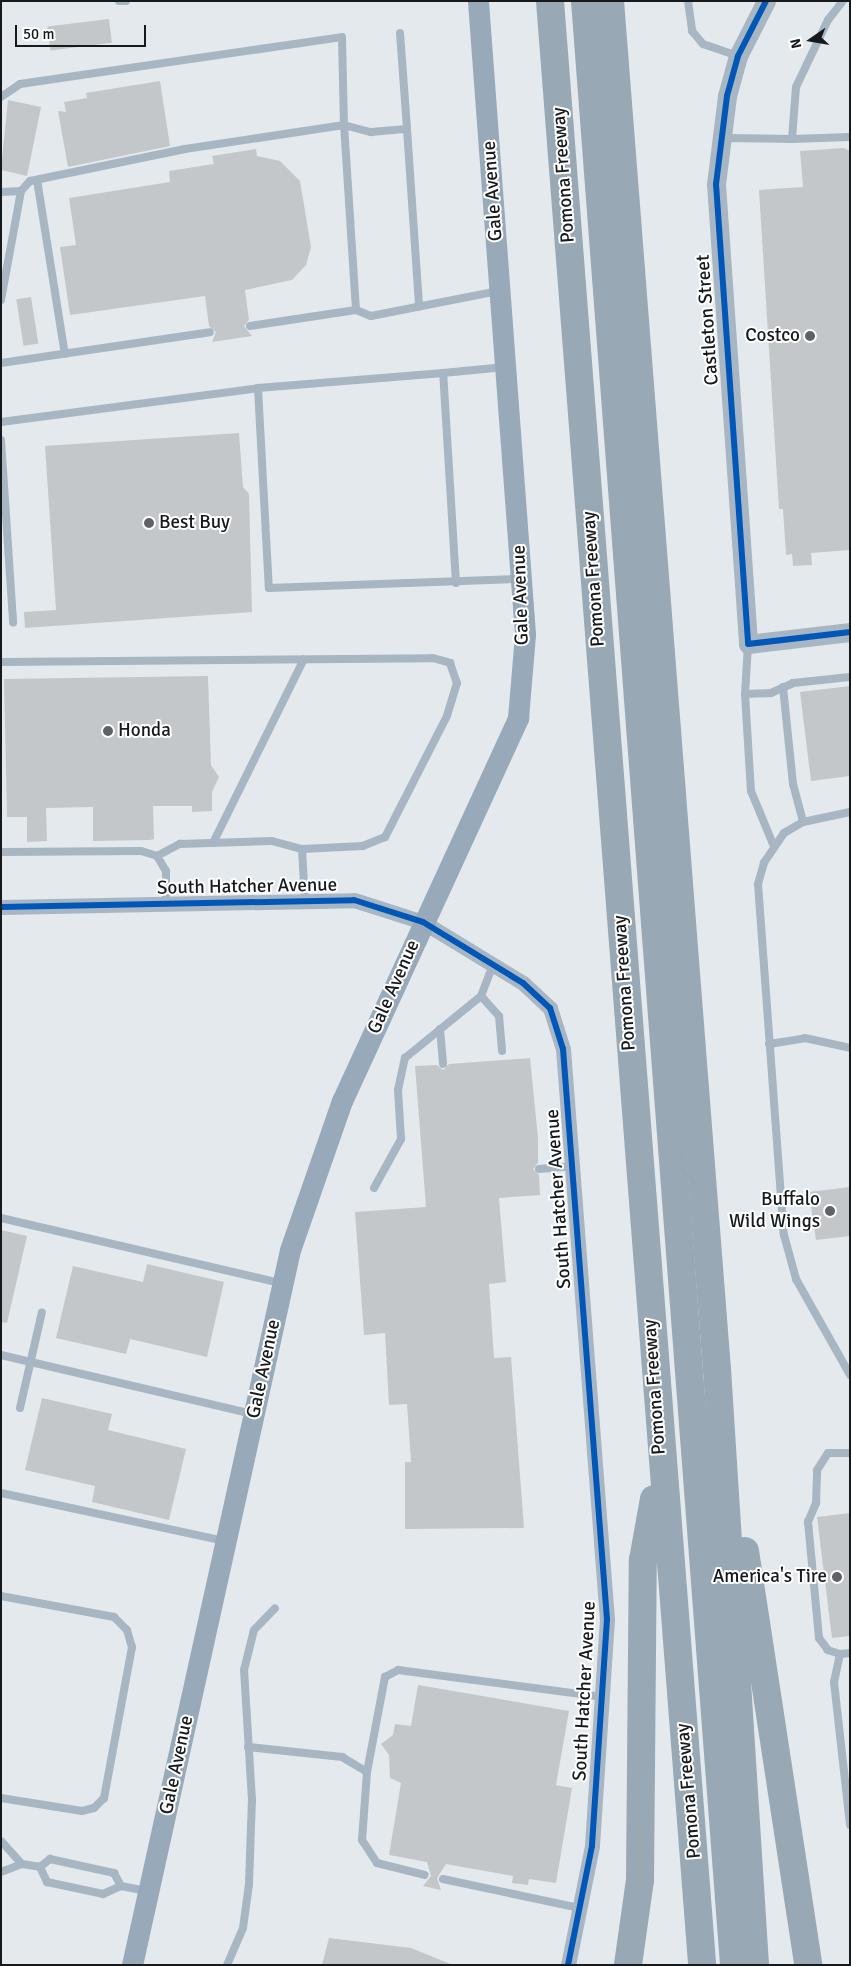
<!DOCTYPE html>
<style>
body{margin:0}
#map{position:relative;width:851px;height:1966px;overflow:hidden;background:#e4e9ed;font-family:Signika,sans-serif}
div>[style]{position:absolute}
[style*='--x']{left:calc(var(--x)*1px);top:calc(var(--y)*1px);width:calc(var(--w)*1px);rotate:calc(var(--a)*1deg)}
.building>*{inset:0;background:#c3c7ca;transform-origin:0 0}
.service>*{height:8px;margin:-4px;padding:0 4px;transform-origin:4px;border-radius:4px;background:#a7b6c2}
.minor>*{height:15px;margin:-7.5px;padding:0 7.5px;transform-origin:7.5px;border-radius:7.5px;background:#a7b6c2}
.tertiary>*{height:19px;margin:-9.5px;padding:0 9.5px;transform-origin:9.5px;border-radius:9.5px;background:#a7b6c2}
.secondary>*{height:21px;margin:-10.5px;padding:0 10.5px;transform-origin:10.5px;border-radius:10.5px;background:#98aaba}
.motorway>*{height:28px;margin:-14px;padding:0 14px;transform-origin:14px;border-radius:14px;background:#98a8b4}
.cycleway>*{height:6px;margin:-3px;padding:0 3px;transform-origin:3px;border-radius:3px;background:#0057b8}
.dots>*{width:14px;height:14px;translate:-50% -50%;box-sizing:border-box;border:2px solid #fff;border-radius:50%}
span{translate:-50% -50%;white-space:nowrap;text-align:center;line-height:1.15;-webkit-text-stroke:4px #fff;paint-order:stroke}
.street-label{font-size:19px;color:#171a1d}
.poi-label{font-size:19px;color:#171a1d}
.right{translate:-100% -50%;text-align:right}
.left{translate:0 -50%;text-align:left}
.frame{position:absolute;inset:0;border:2px solid #171a1d;pointer-events:none}
.north{position:absolute;left:786px;top:15px;width:50px;height:50px;-webkit-text-stroke:4px #fff;paint-order:stroke;rotate:257deg;font-size:14px;font-weight:700;line-height:20px;text-align:center;color:#171a1d}
.north::after{content:'';display:block;margin:auto;width:18px;height:22px;background:#171a1d;clip-path:polygon(50% 0,100% 100%,50% 72%,0 100%)}
.scale{position:absolute;left:15px;top:25px;width:131px;height:22px;box-sizing:border-box;border:2px solid #171a1d;border-top:0;padding-left:6px;font-size:15px;line-height:18px;white-space:nowrap;color:#171a1d;-webkit-text-stroke:4px #fff;paint-order:stroke}
</style>
<div id="map">
<div class="building">
<i style="left:109px;top:19px;width:24px;height:62px;rotate:83deg"></i>
<i style="clip-path:polygon(160px 81px,170px 146px,68px 167px,58px 111px,66px 112px,64px 102px,87px 98px,86px 93px)"></i>
<i style="clip-path:polygon(8px 100px,41px 107px,27px 176px,1px 170px)"></i>
<i style="clip-path:polygon(844px 148px,850px 151px,850px 550px,811px 553px,812px 565px,793px 566px,792px 554px,786px 555px,783px 509px,779px 509px,759px 190px,803px 187px,800px 151px)"></i>
<i style="clip-path:polygon(256px 149px,257px 156px,280px 161px,300px 181px,311px 247px,306px 265px,292px 280px,245px 290px,249px 320px,244px 326px,252px 336px,212px 342px,216px 332px,209px 326px,205px 296px,70px 315px,60px 247px,76px 245px,69px 198px,170px 182px,169px 171px,214px 164px,212px 156px)"></i>
<i style="left:31px;top:297px;width:47px;height:15px;rotate:81deg"></i>
<i style="clip-path:polygon(239px 433px,243px 487px,249px 494px,252px 612px,25px 628px,24px 612px,56px 610px,45px 446px)"></i>
<i style="clip-path:polygon(208px 676px,211px 765px,219px 777px,212px 792px,212px 811px,192px 812px,192px 806px,153px 806px,154px 839px,150px 840px,93px 841px,93px 807px,46px 808px,47px 841px,27px 842px,27px 817px,7px 817px,4px 679px)"></i>
<i style="clip-path:polygon(850px 686px,850px 776px,811px 781px,800px 692px)"></i>
<i style="clip-path:polygon(530px 1058px,538px 1138px,538px 1163px,533px 1169px,539px 1175px,540px 1195px,499px 1198px,506px 1282px,489px 1284px,494px 1358px,511px 1357px,524px 1528px,405px 1529px,405px 1462px,411px 1462px,407px 1404px,389px 1405px,385px 1333px,364px 1335px,355px 1212px,426px 1207px,415px 1066px,437px 1065px,443px 1070px,449px 1064px)"></i>
<i style="clip-path:polygon(850px 1187px,850px 1236px,816px 1240px,809px 1192px)"></i>
<i style="clip-path:polygon(1px 1230px,27px 1236px,7px 1323px,1px 1322px)"></i>
<i style="clip-path:polygon(147px 1264px,224px 1282px,207px 1357px,130px 1339px,126px 1354px,56px 1338px,73px 1266px,143px 1282px)"></i>
<i style="clip-path:polygon(42px 1398px,112px 1414px,108px 1430px,186px 1449px,169px 1520px,92px 1502px,95px 1486px,25px 1470px)"></i>
<i style="clip-path:polygon(850px 1513px,850px 1636px,832px 1638px,817px 1517px)"></i>
<i style="clip-path:polygon(418px 1685px,569px 1711px,556px 1785px,572px 1788px,556px 1883px,529px 1879px,528px 1885px,512px 1883px,513px 1876px,446px 1864px,437px 1878px,441px 1890px,423px 1886px,431px 1876px,427px 1862px,389px 1855px,401px 1783px,390px 1778px,389px 1755px,381px 1744px,393px 1735px,395px 1724px,411px 1726px)"></i>
<i style="clip-path:polygon(329px 1938px,411px 1948px,453px 1965px,322px 1965px)"></i>
</div>
<div class="service">
<i style="--x:119;--y:1;--w:7;--a:0"></i>
<i style="--x:688;--y:1;--w:30;--a:82"></i>
<i style="--x:692;--y:31;--w:17;--a:50"></i>
<i style="--x:703;--y:44;--w:37;--a:19"></i>
<i style="--x:400;--y:33;--w:96;--a:85.8"></i>
<i style="--x:1;--y:97;--w:23;--a:-34"></i>
<i style="--x:20;--y:84;--w:325;--a:-8.3"></i>
<i style="--x:342;--y:37;--w:88;--a:88.7"></i>
<i style="--x:344;--y:125;--w:161;--a:171.4"></i>
<i style="--x:185;--y:149;--w:158;--a:168.3"></i>
<i style="--x:30;--y:181;--w:13;--a:132"></i>
<i style="--x:21;--y:191;--w:20;--a:177"></i>
<i style="--x:722;--y:138;--w:70;--a:0.8"></i>
<i style="--x:792;--y:139;--w:52;--a:-85.6"></i>
<i style="--x:796;--y:87;--w:74;--a:-64.5"></i>
<i style="--x:828;--y:20;--w:24;--a:-52"></i>
<i style="--x:792;--y:139;--w:58;--a:-2"></i>
<i style="--x:37;--y:180;--w:176;--a:80.9"></i>
<i style="--x:1;--y:300;--w:111;--a:-79.6"></i>
<i style="--x:356;--y:310;--w:185;--a:-93.7"></i>
<i style="--x:344;--y:125;--w:28;--a:15"></i>
<i style="--x:371;--y:132;--w:36;--a:-5"></i>
<i style="--x:407;--y:129;--w:178;--a:86.1"></i>
<i style="--x:250;--y:326;--w:107;--a:-8.6"></i>
<i style="--x:356;--y:310;--w:16;--a:22"></i>
<i style="--x:371;--y:316;--w:129;--a:-11.1"></i>
<i style="--x:1;--y:363;--w:211;--a:-8.4"></i>
<i style="--x:258;--y:388;--w:186;--a:-4.6"></i>
<i style="--x:1;--y:422;--w:259;--a:-7.5"></i>
<i style="--x:258;--y:388;--w:200;--a:86.9"></i>
<i style="--x:269;--y:588;--w:250;--a:-2.1"></i>
<i style="--x:1;--y:440;--w:183;--a:86.2"></i>
<i style="--x:456;--y:583;--w:210;--a:-93.5"></i>
<i style="--x:443;--y:373;--w:62;--a:-5.5"></i>
<i style="--x:748;--y:644;--w:50;--a:93.4"></i>
<i style="--x:745;--y:694;--w:97;--a:86.5"></i>
<i style="--x:751;--y:791;--w:57;--a:67.5"></i>
<i style="--x:1;--y:662;--w:432;--a:-0.5"></i>
<i style="--x:433;--y:658;--w:18;--a:16"></i>
<i style="--x:450;--y:663;--w:21;--a:71"></i>
<i style="--x:457;--y:683;--w:34;--a:107"></i>
<i style="--x:447;--y:716;--w:136;--a:117.1"></i>
<i style="--x:385;--y:837;--w:24;--a:158"></i>
<i style="--x:363;--y:846;--w:61;--a:177.2"></i>
<i style="--x:783;--y:687;--w:98;--a:84.1"></i>
<i style="--x:793;--y:784;--w:39;--a:75"></i>
<i style="--x:745;--y:694;--w:26;--a:-2"></i>
<i style="--x:771;--y:693;--w:24;--a:-24"></i>
<i style="--x:793;--y:683;--w:57;--a:-6"></i>
<i style="--x:850;--y:812;--w:48;--a:168"></i>
<i style="--x:803;--y:822;--w:22;--a:150"></i>
<i style="--x:784;--y:833;--w:36;--a:124"></i>
<i style="--x:764;--y:863;--w:22;--a:106"></i>
<i style="--x:758;--y:884;--w:352;--a:85.8"></i>
<i style="--x:784;--y:1235;--w:46;--a:74.7"></i>
<i style="--x:796;--y:1279;--w:110;--a:60.6"></i>
<i style="--x:213;--y:843;--w:205;--a:-63.7"></i>
<i style="--x:1;--y:852;--w:140;--a:-0.4"></i>
<i style="--x:141;--y:851;--w:17;--a:17"></i>
<i style="--x:157;--y:856;--w:17;--a:59"></i>
<i style="--x:166;--y:871;--w:33;--a:90"></i>
<i style="--x:157;--y:856;--w:26;--a:-28"></i>
<i style="--x:180;--y:844;--w:92;--a:-1.9"></i>
<i style="--x:272;--y:841;--w:31;--a:15"></i>
<i style="--x:302;--y:849;--w:52;--a:86.7"></i>
<i style="--x:481;--y:996;--w:27;--a:48"></i>
<i style="--x:499;--y:1016;--w:35;--a:85"></i>
<i style="--x:440;--y:1029;--w:35;--a:85"></i>
<i style="--x:769;--y:1044;--w:36;--a:-9"></i>
<i style="--x:805;--y:1038;--w:46;--a:12.5"></i>
<i style="--x:539;--y:1169;--w:32;--a:-5"></i>
<i style="--x:374;--y:1188;--w:56;--a:-61.1"></i>
<i style="--x:401;--y:1139;--w:49;--a:-93.5"></i>
<i style="--x:398;--y:1090;--w:33;--a:-78"></i>
<i style="--x:405;--y:1058;--w:98;--a:-39.2"></i>
<i style="--x:481;--y:996;--w:33;--a:-69"></i>
<i style="--x:1;--y:1218;--w:286;--a:13.1"></i>
<i style="--x:1;--y:1355;--w:258;--a:13.2"></i>
<i style="--x:20;--y:1408;--w:98;--a:-77.1"></i>
<i style="--x:1;--y:1493;--w:228;--a:12.1"></i>
<i style="--x:1;--y:1596;--w:115;--a:10.5"></i>
<i style="--x:114;--y:1617;--w:18;--a:45"></i>
<i style="--x:127;--y:1630;--w:18;--a:74"></i>
<i style="--x:132;--y:1647;--w:154;--a:100.5"></i>
<i style="--x:104;--y:1798;--w:14;--a:135"></i>
<i style="--x:94;--y:1808;--w:12;--a:166"></i>
<i style="--x:82;--y:1811;--w:82;--a:-170.9"></i>
<i style="--x:850;--y:1653;--w:10;--a:174"></i>
<i style="--x:840;--y:1654;--w:29;--a:102"></i>
<i style="--x:834;--y:1682;--w:144;--a:83.6"></i>
<i style="--x:840;--y:1654;--w:13;--a:-162"></i>
<i style="--x:828;--y:1650;--w:15;--a:-127"></i>
<i style="--x:819;--y:1638;--w:117;--a:-95.4"></i>
<i style="--x:808;--y:1522;--w:21;--a:-67"></i>
<i style="--x:816;--y:1503;--w:33;--a:-88"></i>
<i style="--x:817;--y:1470;--w:20;--a:-57"></i>
<i style="--x:828;--y:1453;--w:22;--a:0"></i>
<i style="--x:248;--y:1747;--w:95;--a:6.1"></i>
<i style="--x:342;--y:1757;--w:29;--a:31"></i>
<i style="--x:367;--y:1772;--w:68;--a:94.2"></i>
<i style="--x:362;--y:1840;--w:27;--a:57"></i>
<i style="--x:377;--y:1863;--w:49;--a:14"></i>
<i style="--x:367;--y:1772;--w:97;--a:-79.3"></i>
<i style="--x:385;--y:1677;--w:15;--a:-28"></i>
<i style="--x:398;--y:1670;--w:206;--a:7.5"></i>
<i style="--x:1;--y:1841;--w:31;--a:48"></i>
<i style="--x:40;--y:1867;--w:17;--a:65"></i>
<i style="--x:47;--y:1882;--w:57;--a:12.1"></i>
<i style="--x:103;--y:1894;--w:20;--a:-24"></i>
<i style="--x:121;--y:1886;--w:26;--a:11"></i>
<i style="--x:1;--y:1872;--w:22;--a:-21"></i>
<i style="--x:22;--y:1864;--w:18;--a:9"></i>
<i style="--x:40;--y:1867;--w:13;--a:-39"></i>
<i style="--x:50;--y:1859;--w:66;--a:12.3"></i>
<i style="--x:114;--y:1873;--w:15;--a:62"></i>
<i style="--x:443;--y:1879;--w:140;--a:12"></i>
<i style="--x:227;--y:1965;--w:40;--a:-66.6"></i>
<i style="--x:243;--y:1928;--w:44;--a:-82.2"></i>
<i style="--x:249;--y:1884;--w:84;--a:-88"></i>
<i style="--x:252;--y:1800;--w:130;--a:-93.5"></i>
<i style="--x:244;--y:1670;--w:41;--a:-76"></i>
<i style="--x:254;--y:1630;--w:30;--a:-46"></i>
</div>
<div class="minor">
<i style="--x:1;--y:907;--w:353;--a:-1.1"></i>
<i style="--x:354;--y:900;--w:72;--a:17.7"></i>
<i style="--x:423;--y:922;--w:117;--a:31.4"></i>
<i style="--x:523;--y:983;--w:37;--a:43"></i>
<i style="--x:550;--y:1008;--w:43;--a:72.4"></i>
<i style="--x:563;--y:1049;--w:572;--a:85.59"></i>
<i style="--x:607;--y:1619;--w:227;--a:93.8"></i>
<i style="--x:592;--y:1846;--w:121;--a:101.4"></i>
</div>
<div class="tertiary">
<i style="--x:766;--y:1;--w:62;--a:117"></i>
<i style="--x:738;--y:56;--w:41;--a:105.4"></i>
<i style="--x:727;--y:96;--w:89;--a:97.1"></i>
<i style="--x:716;--y:184;--w:461;--a:86"></i>
<i style="--x:748;--y:644;--w:103;--a:-6.7"></i>
</div>
<div class="secondary">
<i style="--x:132;--y:1965;--w:732;--a:-77.54"></i>
<i style="--x:290;--y:1250;--w:158;--a:-70.8"></i>
<i style="--x:342;--y:1101;--w:422;--a:-65.3"></i>
<i style="--x:518;--y:718;--w:84;--a:-85.2"></i>
<i style="--x:525;--y:634;--w:635;--a:-94.25"></i>
</div>
<div class="motorway">
<i style="--x:550;--y:1;--w:1970;--a:85.57"></i>
<i style="--x:585;--y:1;--w:1970;--a:85.66"></i>
<i style="--x:610;--y:1;--w:1372;--a:85.53"></i>
<i style="--x:717;--y:1369;--w:597;--a:86.35"></i>
<i style="--x:745;--y:1551;--w:419;--a:81.3"></i>
<i style="--x:628;--y:1965;--w:86;--a:-82"></i>
<i style="--x:640;--y:1880;--w:320;--a:-89.5"></i>
<i style="--x:643;--y:1560;--w:62;--a:-79.8"></i>
</div>
<div class="cycleway">
<i style="--x:766;--y:1;--w:62;--a:117"></i>
<i style="--x:738;--y:56;--w:41;--a:105.4"></i>
<i style="--x:727;--y:96;--w:89;--a:97.1"></i>
<i style="--x:716;--y:184;--w:461;--a:86"></i>
<i style="--x:748;--y:644;--w:103;--a:-6.7"></i>
<i style="--x:1;--y:907;--w:353;--a:-1.1"></i>
<i style="--x:354;--y:900;--w:72;--a:17.7"></i>
<i style="--x:423;--y:922;--w:117;--a:31.4"></i>
<i style="--x:523;--y:983;--w:37;--a:43"></i>
<i style="--x:550;--y:1008;--w:43;--a:72.4"></i>
<i style="--x:563;--y:1049;--w:572;--a:85.59"></i>
<i style="--x:607;--y:1619;--w:227;--a:93.8"></i>
<i style="--x:592;--y:1846;--w:121;--a:101.4"></i>
</div>
<div class="dots">
<i style="left:810px;top:336px;background:#5f6266"></i>
<i style="left:149px;top:523px;background:#5f6266"></i>
<i style="left:108px;top:731px;background:#5f6266"></i>
<i style="left:830px;top:1211px;background:#5f6266"></i>
<i style="left:837px;top:1577px;background:#5f6266"></i>
</div>
<div class="street-label">
<span style="left:564px;top:175px;rotate:-94deg">Pomona Freeway</span>
<span style="left:493px;top:191px;rotate:-94deg">Gale Avenue</span>
<span style="left:708px;top:320px;rotate:-94deg">Castleton Street</span>
<span style="left:594px;top:579px;rotate:-94deg">Pomona Freeway</span>
<span style="left:521px;top:595px;rotate:-92deg">Gale Avenue</span>
<span style="left:247px;top:887px;rotate:-1deg">South Hatcher Avenue</span>
<span style="left:625px;top:983px;rotate:-94deg">Pomona Freeway</span>
<span style="left:394px;top:987px;rotate:-66deg">Gale Avenue</span>
<span style="left:559px;top:1199px;rotate:-94deg">South Hatcher Avenue</span>
<span style="left:264px;top:1369px;rotate:-78deg">Gale Avenue</span>
<span style="left:655px;top:1387px;rotate:-94deg">Pomona Freeway</span>
<span style="left:585px;top:1691px;rotate:-87deg">South Hatcher Avenue</span>
<span style="left:177px;top:1765px;rotate:-78deg">Gale Avenue</span>
<span style="left:689px;top:1791px;rotate:-95deg">Pomona Freeway</span>
</div>
<div class="poi-label">
<span class="right" style="left:800px;top:336px">Costco</span>
<span class="left" style="left:159px;top:523px">Best Buy</span>
<span class="left" style="left:118px;top:731px">Honda</span>
<span class="right" style="left:820px;top:1211px">Buffalo<br>Wild Wings</span>
<span class="right" style="left:827px;top:1577px">America's Tire</span>
</div>
<div class="frame"></div>
<div class="north">N</div>
<div class="scale">50 m</div>
</div>
